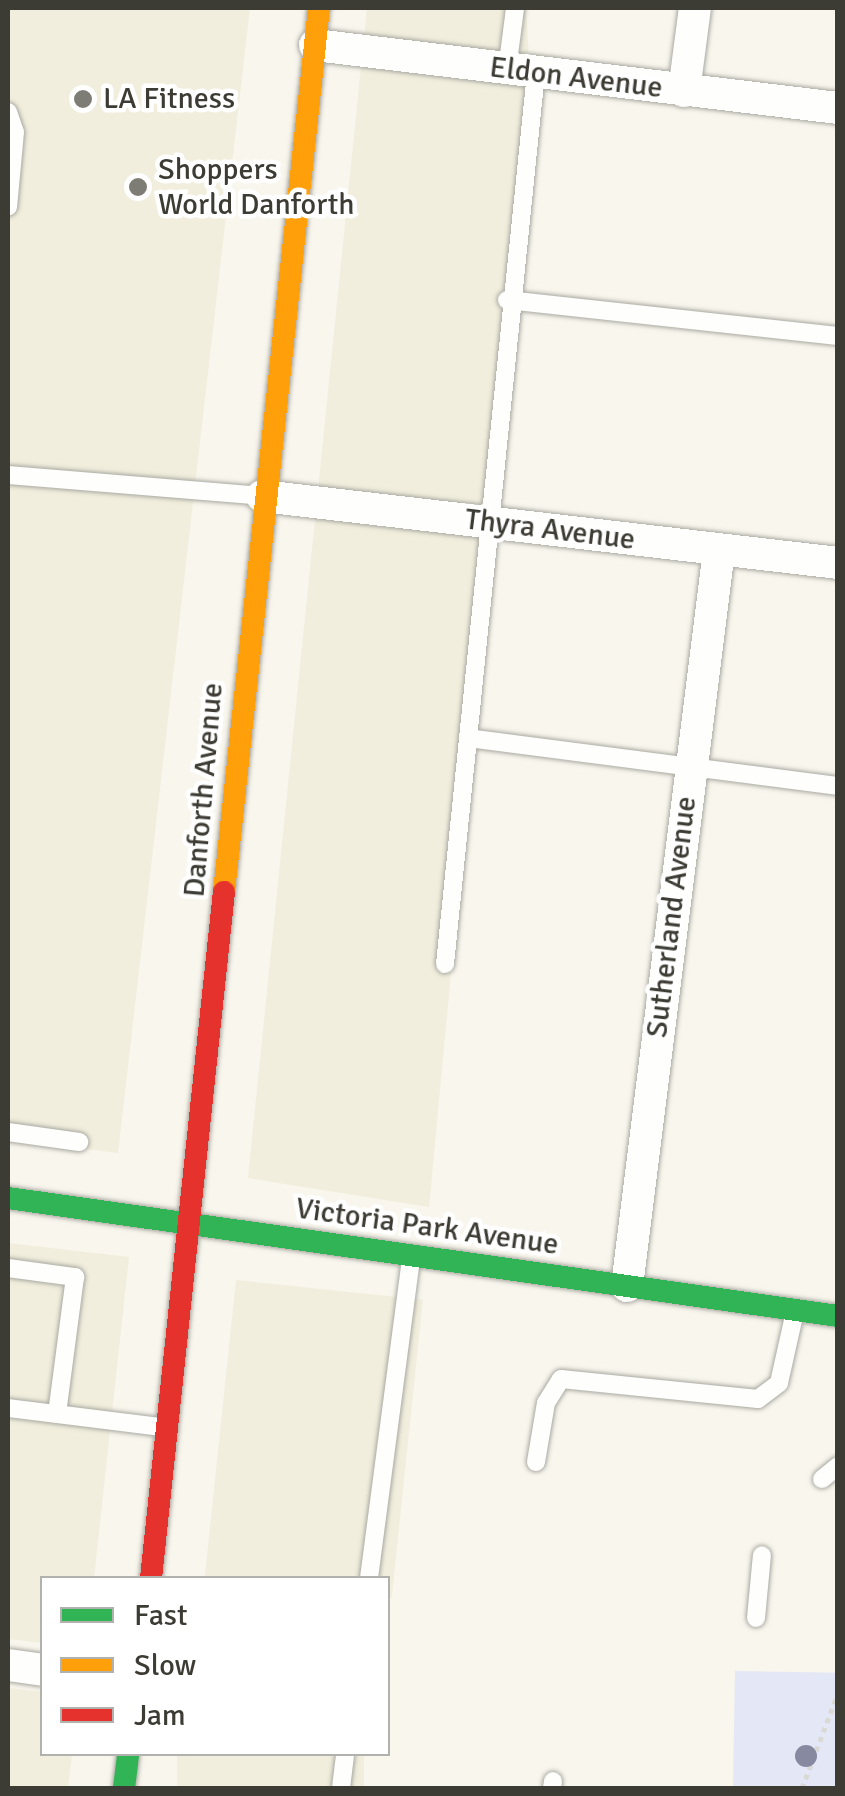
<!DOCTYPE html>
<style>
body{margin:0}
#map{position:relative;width:845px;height:1796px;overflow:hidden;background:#f8f6ed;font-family:Signika,sans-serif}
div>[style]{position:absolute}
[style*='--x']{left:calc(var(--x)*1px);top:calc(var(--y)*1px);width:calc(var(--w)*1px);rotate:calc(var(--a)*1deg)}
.built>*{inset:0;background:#f1eedd;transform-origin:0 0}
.green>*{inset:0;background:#e4e7f6;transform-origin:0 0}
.path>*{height:5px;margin-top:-2.5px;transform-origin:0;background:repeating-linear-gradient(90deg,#d9d9d6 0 5px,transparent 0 10px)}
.roads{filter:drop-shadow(0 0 2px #aaa9a2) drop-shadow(0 0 2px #aaa9a2)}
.lane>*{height:18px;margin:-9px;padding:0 9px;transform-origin:9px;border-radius:9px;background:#fefefc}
.street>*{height:32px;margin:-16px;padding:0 16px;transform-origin:16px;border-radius:16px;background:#fefefc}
.fast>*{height:22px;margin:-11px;padding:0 11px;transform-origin:11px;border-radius:11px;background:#30b455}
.slow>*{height:22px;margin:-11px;padding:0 11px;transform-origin:11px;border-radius:11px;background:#ff9f0a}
.jam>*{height:22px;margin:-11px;padding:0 11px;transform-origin:11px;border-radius:11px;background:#e5322d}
.trees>*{width:22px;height:22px;margin:-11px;border-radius:50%;background:#8789a1}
.dots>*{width:28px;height:28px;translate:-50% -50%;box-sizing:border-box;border:5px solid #fff;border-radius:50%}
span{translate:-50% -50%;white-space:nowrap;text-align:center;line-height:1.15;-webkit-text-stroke:9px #fff;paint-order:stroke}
.street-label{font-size:30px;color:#3d3c34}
.poi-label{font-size:30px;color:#3d3c34}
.left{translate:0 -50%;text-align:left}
.frame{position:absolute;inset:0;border:10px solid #3d3c34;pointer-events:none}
.legend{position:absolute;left:40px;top:1576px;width:350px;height:180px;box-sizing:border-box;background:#fff;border:2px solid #b1b1ae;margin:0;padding:12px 18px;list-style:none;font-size:30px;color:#3d3c34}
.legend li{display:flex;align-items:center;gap:20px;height:50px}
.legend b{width:50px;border:2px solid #b1b1ae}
</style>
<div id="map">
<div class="built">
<i style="clip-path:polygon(8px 8px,250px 8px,118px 1153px,8px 1139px)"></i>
<i style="clip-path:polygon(367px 8px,526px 8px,532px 111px,429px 1207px,248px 1178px)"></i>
<i style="clip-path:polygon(8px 1243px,129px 1257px,94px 1578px,42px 1578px,42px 1643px,8px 1639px)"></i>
<i style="left:236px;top:1280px;width:188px;height:300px;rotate:6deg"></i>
<i style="clip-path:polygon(8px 1688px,42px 1692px,42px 1754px,72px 1754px,68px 1788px,8px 1788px)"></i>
<i style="left:177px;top:1754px;width:187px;height:34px"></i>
</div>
<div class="green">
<i style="left:735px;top:1671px;width:102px;height:117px;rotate:1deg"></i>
</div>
<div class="path">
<i style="--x:802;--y:1788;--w:102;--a:-69.2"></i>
</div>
<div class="roads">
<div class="lane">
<i style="--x:507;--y:70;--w:63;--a:-82.6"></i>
<i style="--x:8;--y:112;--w:21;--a:71"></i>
<i style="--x:15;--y:132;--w:75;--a:95.3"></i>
<i style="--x:507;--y:300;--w:333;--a:6.2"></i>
<i style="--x:8;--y:475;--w:255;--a:4.7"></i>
<i style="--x:468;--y:738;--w:373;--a:7.4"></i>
<i style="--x:445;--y:964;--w:896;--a:-84.17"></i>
<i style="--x:8;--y:1132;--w:72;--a:8"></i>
<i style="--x:8;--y:1268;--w:68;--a:7.7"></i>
<i style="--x:75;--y:1277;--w:138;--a:97.5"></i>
<i style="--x:8;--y:1408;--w:154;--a:7.1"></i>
<i style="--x:536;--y:1462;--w:60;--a:-80.4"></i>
<i style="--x:546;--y:1403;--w:28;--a:-58"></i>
<i style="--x:561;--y:1379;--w:198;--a:5.8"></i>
<i style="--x:758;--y:1399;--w:26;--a:-37"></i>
<i style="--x:779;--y:1383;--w:69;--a:-77.4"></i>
<i style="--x:822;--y:1479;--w:21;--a:-39"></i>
<i style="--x:369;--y:1578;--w:323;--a:-82.5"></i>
<i style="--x:756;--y:1618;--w:63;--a:-84.6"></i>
<i style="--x:341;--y:1788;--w:34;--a:-83"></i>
<i style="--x:552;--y:1788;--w:7;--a:-82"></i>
</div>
<div class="street">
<i style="--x:315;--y:45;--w:527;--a:6.87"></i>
<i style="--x:684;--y:91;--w:84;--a:-82.5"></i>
<i style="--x:262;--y:496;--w:580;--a:6.63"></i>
<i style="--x:627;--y:1286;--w:742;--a:-82.87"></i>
<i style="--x:8;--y:1665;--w:34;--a:8"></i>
</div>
<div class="fast">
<i style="--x:8;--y:1198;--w:838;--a:8.09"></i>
<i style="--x:124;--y:1788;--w:34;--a:-83"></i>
</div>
<div class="slow">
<i style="--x:224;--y:892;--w:889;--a:-83.87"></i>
</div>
<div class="jam">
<i style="--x:151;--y:1578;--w:690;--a:-83.93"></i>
</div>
</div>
<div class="trees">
<i style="left:806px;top:1756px"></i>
</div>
<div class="dots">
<i style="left:83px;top:99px;background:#7e7d75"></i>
<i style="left:138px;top:187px;background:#7e7d75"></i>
</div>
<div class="street-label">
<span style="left:576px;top:78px;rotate:7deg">Eldon Avenue</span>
<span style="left:550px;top:530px;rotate:7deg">Thyra Avenue</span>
<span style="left:204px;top:790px;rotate:-85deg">Danforth Avenue</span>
<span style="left:672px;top:917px;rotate:-83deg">Sutherland Avenue</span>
<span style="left:427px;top:1227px;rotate:8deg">Victoria Park Avenue</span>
</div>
<div class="poi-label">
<span class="left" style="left:103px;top:99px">LA Fitness</span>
<span class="left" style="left:158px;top:187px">Shoppers<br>World Danforth</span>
</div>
<div class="frame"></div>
<ul class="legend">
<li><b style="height:12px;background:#30b455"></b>Fast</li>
<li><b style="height:12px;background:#ff9f0a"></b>Slow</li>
<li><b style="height:12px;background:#e5322d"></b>Jam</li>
</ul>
</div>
